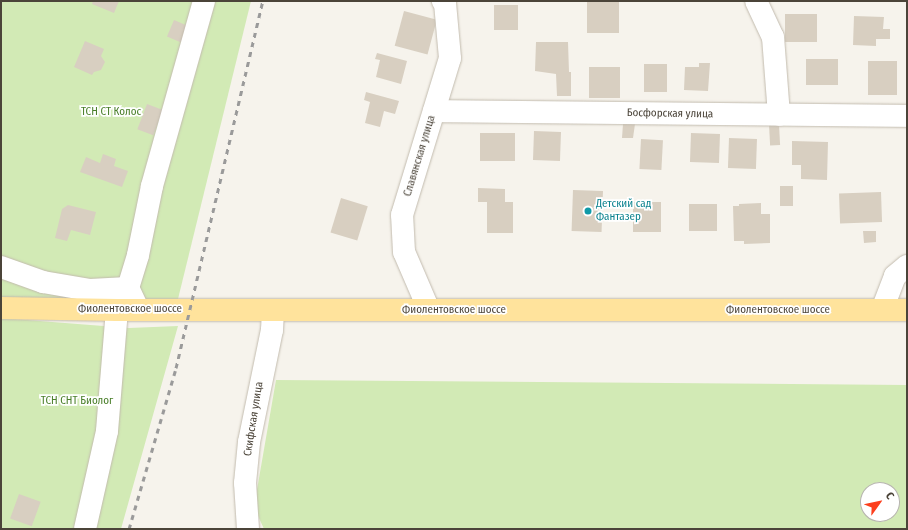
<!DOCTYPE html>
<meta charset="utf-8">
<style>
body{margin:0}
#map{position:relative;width:908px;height:530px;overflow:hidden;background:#f6f3ec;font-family:"Fira Sans Condensed",sans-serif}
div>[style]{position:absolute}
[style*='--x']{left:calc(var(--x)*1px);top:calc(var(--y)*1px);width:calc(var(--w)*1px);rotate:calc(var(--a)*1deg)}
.green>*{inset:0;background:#d2eab5}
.building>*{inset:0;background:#d8cfc1;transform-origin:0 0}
.roads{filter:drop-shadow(0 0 1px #c2bbae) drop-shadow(0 0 1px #c2bbae)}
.minor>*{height:22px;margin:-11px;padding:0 11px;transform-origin:11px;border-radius:11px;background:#fff}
.major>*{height:22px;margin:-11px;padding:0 11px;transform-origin:11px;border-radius:11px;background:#ffe39c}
.rail>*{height:3px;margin-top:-1.5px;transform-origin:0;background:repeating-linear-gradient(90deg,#9a9a9a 0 5px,transparent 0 10px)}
.dots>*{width:11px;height:11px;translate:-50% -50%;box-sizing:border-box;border:2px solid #fff;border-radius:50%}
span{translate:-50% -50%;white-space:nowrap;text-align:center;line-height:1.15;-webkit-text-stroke:3.5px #fff;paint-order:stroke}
.park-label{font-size:11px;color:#4a7f2a}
.street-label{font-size:11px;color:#4b4439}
.culture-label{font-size:11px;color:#0d838f}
.left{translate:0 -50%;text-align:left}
.frame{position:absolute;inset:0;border:2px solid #4b4439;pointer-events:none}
.north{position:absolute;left:860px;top:482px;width:40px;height:40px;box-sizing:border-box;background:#fff;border:1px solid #b7b4b0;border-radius:50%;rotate:57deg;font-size:11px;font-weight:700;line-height:16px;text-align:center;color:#4b4439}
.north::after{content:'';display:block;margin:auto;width:14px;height:18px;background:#fc3f1d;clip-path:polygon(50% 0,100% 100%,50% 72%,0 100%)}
</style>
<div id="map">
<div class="green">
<i style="clip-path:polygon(1px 1px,251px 1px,178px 299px,1px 299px)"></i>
<i style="clip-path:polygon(1px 318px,129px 328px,178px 326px,121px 529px,1px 529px)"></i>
<i style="clip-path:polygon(evenodd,276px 380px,907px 385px,907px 529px,264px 529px,254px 507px,276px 380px,868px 490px,892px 490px,892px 514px,868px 514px,868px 490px)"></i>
</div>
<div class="building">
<i style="clip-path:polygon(93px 1px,119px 1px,114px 13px,92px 4px)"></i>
<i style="left:587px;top:1px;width:32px;height:32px"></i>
<i style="left:494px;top:5px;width:24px;height:25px"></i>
<i style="left:404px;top:11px;width:34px;height:36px;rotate:15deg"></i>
<i style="left:785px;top:14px;width:32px;height:28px"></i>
<i style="clip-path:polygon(854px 16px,884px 17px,883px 29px,890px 29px,890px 39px,876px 39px,876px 46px,853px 45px)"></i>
<i style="left:174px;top:20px;width:21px;height:18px;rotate:23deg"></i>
<i style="clip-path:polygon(85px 41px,104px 49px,101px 56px,105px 62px,101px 70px,94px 72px,92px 75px,74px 67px)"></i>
<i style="clip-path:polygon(536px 42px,568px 42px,569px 72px,571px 72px,571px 96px,557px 96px,556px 74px,535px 71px)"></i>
<i style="clip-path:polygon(377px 53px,407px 61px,401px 84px,376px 77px,380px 60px,375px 59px)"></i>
<i style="left:806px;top:59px;width:32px;height:26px"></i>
<i style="left:868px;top:61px;width:29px;height:34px"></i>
<i style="clip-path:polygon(699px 63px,710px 63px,708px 91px,684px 90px,685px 67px,699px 67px)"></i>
<i style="left:644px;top:64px;width:23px;height:28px"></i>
<i style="left:589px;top:67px;width:31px;height:31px"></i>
<i style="clip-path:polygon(366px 92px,399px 101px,395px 114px,384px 111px,380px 127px,365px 123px,370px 102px,364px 100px)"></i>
<i style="left:147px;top:104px;width:17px;height:27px;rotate:21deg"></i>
<i style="clip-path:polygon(623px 124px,635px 124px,633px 138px,622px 138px)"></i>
<i style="left:779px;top:124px;width:21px;height:10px;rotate:87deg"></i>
<i style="left:534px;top:131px;width:27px;height:29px;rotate:2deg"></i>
<i style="left:480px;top:133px;width:35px;height:28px"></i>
<i style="left:691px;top:133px;width:29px;height:29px;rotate:2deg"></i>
<i style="left:729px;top:138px;width:28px;height:30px;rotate:2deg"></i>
<i style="left:641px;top:139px;width:22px;height:30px;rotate:3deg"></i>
<i style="clip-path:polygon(792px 141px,828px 142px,827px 180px,801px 179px,801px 165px,792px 165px)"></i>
<i style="clip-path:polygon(103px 154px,116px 159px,114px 166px,128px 171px,122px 187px,80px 172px,86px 157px,100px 163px)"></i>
<i style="left:780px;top:186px;width:13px;height:20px"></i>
<i style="clip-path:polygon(478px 188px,505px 189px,505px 202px,513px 202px,513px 233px,487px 233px,487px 202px,492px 202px,478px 202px)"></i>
<i style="left:573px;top:190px;width:30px;height:41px;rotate:2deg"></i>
<i style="left:881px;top:192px;width:30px;height:42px;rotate:88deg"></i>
<i style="left:341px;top:198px;width:28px;height:36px;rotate:17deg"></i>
<i style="left:633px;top:202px;width:28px;height:30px"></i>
<i style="clip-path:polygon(761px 203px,761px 214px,770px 214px,770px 243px,744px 244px,744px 241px,734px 241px,733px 206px,739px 206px,739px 204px)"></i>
<i style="left:689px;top:204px;width:28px;height:27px"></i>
<i style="clip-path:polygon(68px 205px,96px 212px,90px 235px,71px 230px,67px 241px,55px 238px,62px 209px)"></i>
<i style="clip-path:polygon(863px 231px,876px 231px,876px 242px,864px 243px)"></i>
<i style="left:19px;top:494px;width:23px;height:26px;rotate:20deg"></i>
</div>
<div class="roads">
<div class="minor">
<i style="--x:756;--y:1;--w:40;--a:65"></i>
<i style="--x:773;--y:37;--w:78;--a:85.6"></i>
<i style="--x:434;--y:111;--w:473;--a:0.6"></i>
<i style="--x:1;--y:267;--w:45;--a:19.7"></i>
<i style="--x:43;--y:282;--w:48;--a:9.7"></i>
<i style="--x:90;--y:290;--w:38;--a:-3"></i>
<i style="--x:138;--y:309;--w:23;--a:-115"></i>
<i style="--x:128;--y:288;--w:34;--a:-73"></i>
<i style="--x:138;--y:255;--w:70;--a:-78.5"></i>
<i style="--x:152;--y:186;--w:192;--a:-74.3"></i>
<i style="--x:429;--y:310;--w:63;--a:-113.3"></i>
<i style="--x:404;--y:252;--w:37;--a:-93"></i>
<i style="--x:402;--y:215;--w:164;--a:-73"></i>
<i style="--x:450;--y:58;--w:55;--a:-95.2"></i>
<i style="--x:445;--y:3;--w:3;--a:-135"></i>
<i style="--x:882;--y:310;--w:36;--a:-69"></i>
<i style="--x:895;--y:276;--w:16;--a:-40"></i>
<i style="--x:85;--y:529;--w:100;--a:-77.3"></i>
<i style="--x:107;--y:431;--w:121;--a:-85.3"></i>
<i style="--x:248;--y:529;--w:46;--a:-93.7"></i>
<i style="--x:245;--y:483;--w:41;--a:-84.4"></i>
<i style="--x:249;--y:442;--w:114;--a:-78.4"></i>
<i style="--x:272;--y:330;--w:20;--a:-87"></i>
</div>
<div class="major">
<i style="--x:1;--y:308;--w:116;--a:1"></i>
<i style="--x:117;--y:310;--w:790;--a:0"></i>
</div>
</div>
<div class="rail">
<i style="--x:129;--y:529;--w:168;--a:-73.7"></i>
<i style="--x:176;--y:368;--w:377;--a:-76.7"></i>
</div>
<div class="dots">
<i style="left:588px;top:211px;background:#0f9aa8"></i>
</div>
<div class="park-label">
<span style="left:111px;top:112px">ТСН СТ Колос</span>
<span style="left:77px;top:401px">ТСН СНТ Биолог</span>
</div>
<div class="street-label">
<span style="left:670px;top:114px;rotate:1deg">Босфорская улица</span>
<span style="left:420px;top:156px;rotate:-73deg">Славянская улица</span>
<span style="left:130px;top:309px">Фиолентовское шоссе</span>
<span style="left:454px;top:310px">Фиолентовское шоссе</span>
<span style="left:778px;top:310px">Фиолентовское шоссе</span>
<span style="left:254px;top:419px;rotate:-81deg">Скифская улица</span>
</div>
<div class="culture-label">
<span class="left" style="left:596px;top:211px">Детский сад<br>Фантазер</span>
</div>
<div class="frame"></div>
<div class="north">С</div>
</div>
